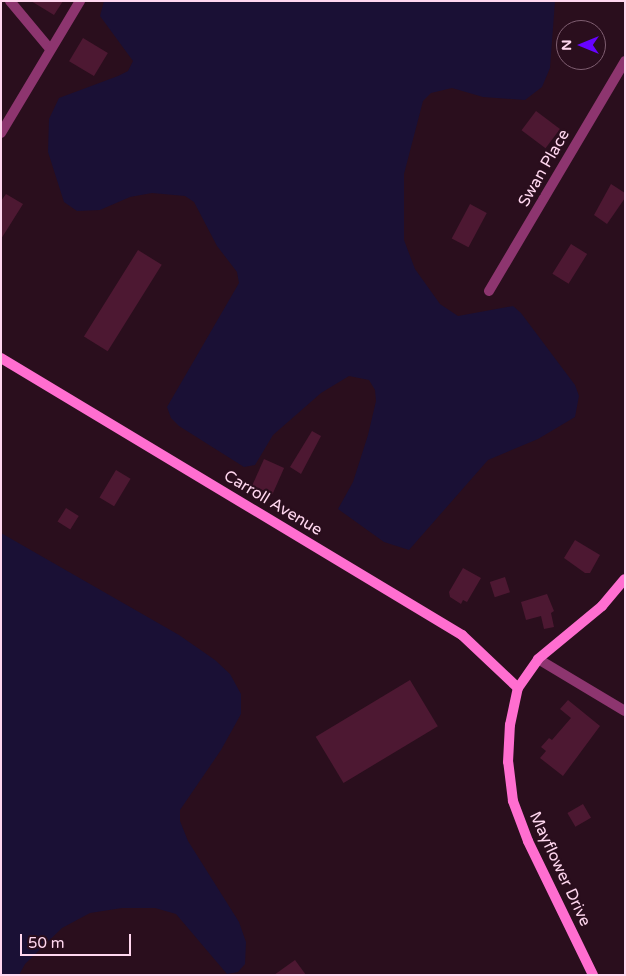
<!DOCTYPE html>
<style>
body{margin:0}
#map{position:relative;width:626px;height:976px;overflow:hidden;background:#2a0e1d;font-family:"Varela Round",sans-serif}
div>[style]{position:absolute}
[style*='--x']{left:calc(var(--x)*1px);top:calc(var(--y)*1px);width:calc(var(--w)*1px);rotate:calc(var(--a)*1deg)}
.green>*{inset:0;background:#1a1035}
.building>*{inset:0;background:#4d1832;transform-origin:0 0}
.street>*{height:10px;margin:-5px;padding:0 5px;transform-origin:5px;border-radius:5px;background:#8d356f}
.secondary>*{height:10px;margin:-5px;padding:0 5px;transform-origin:5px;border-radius:5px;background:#ff6ed0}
span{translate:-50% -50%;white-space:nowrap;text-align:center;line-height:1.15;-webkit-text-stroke:4.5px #2a0e1d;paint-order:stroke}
.street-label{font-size:16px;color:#ffd7ef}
.frame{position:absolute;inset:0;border:2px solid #ffd7ef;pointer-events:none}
.north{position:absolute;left:556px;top:20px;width:50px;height:50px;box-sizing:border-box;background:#2a0e1d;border:1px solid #7f5e71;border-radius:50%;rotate:270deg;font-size:14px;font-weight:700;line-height:20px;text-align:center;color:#ffd7ef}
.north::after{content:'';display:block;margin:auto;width:18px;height:22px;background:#6703ff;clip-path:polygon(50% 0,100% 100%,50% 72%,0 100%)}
.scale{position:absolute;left:20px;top:934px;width:111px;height:22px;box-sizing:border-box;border:2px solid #ffd7ef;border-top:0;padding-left:6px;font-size:15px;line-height:18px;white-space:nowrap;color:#ffd7ef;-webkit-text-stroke:4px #2a0e1d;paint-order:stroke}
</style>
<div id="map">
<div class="green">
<i style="clip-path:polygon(104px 1px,555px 1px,550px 68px,542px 87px,525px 100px,483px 97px,452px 88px,431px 93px,423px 101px,404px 174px,404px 240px,415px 269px,440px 304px,458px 316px,513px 306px,521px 313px,575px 385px,579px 396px,575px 417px,538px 439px,488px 460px,409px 550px,384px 542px,338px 509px,353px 482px,368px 435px,376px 401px,375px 390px,369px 380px,349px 376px,321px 393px,273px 435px,255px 465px,244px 467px,179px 426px,171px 418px,167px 407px,239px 283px,237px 272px,217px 246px,194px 202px,185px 196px,152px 193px,130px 197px,100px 210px,77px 211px,64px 202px,48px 152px,49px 119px,59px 98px,118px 76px,128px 71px,133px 61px,100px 16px)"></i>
<i style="clip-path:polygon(1px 533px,179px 635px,215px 660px,230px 674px,241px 694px,241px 714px,221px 750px,180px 810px,180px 821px,188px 841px,239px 922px,246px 942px,245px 964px,238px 972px,227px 974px,176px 914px,155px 908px,122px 908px,90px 913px,62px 928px,25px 964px,19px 975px,1px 975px)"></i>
</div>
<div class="building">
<i style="clip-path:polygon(31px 1px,63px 1px,54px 15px)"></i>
<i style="left:83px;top:38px;width:29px;height:27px;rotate:31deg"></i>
<i style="left:536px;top:111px;width:30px;height:24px;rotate:37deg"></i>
<i style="clip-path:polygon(611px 184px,625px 193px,625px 198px,607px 224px,594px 215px)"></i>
<i style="clip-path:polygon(6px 194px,23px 204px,1px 239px,1px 201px)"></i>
<i style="left:470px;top:204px;width:19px;height:39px;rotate:28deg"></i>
<i style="left:571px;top:244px;width:19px;height:35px;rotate:32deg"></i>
<i style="left:138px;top:250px;width:28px;height:102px;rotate:32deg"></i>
<i style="clip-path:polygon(312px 431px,321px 436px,301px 474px,290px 467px)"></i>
<i style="left:264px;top:459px;width:22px;height:29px;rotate:24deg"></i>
<i style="left:116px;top:470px;width:17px;height:32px;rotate:31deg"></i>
<i style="left:66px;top:508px;width:15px;height:16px;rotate:32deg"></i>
<i style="clip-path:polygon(575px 540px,600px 555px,590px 573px,585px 573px,564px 558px)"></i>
<i style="clip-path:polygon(463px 568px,481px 578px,467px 602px,463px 600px,461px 604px,450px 597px,449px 592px)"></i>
<i style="left:505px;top:577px;width:16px;height:16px;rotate:72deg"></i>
<i style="clip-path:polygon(547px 594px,554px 611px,551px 613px,554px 627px,544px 629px,541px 616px,526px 620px,521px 602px)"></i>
<i style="left:410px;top:680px;width:54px;height:110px;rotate:59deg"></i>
<i style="clip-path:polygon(568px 700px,600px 726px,563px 776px,540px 758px,546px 751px,541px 747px,549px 738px,552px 740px,571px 718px,560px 709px)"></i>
<i style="left:583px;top:804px;width:16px;height:18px;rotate:60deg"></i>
<i style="clip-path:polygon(295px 960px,306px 975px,274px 975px)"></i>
</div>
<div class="street">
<i style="--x:10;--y:1;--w:62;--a:50.2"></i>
<i style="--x:1;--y:133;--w:154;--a:-59.1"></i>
<i style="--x:489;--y:291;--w:267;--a:-59.4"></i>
<i style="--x:538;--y:659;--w:101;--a:30.9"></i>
</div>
<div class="secondary">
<i style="--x:1;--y:358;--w:538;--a:31"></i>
<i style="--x:462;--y:635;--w:77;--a:43.4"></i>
<i style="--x:593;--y:975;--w:149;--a:-115.9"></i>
<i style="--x:528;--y:841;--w:43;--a:-110.6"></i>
<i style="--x:513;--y:801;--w:39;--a:-97"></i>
<i style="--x:508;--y:762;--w:37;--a:-87"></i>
<i style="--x:510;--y:725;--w:38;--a:-78"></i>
<i style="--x:518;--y:688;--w:35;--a:-55"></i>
<i style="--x:538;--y:659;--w:83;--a:-39.6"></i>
<i style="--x:602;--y:606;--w:35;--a:-50"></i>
</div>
<div class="street-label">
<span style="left:544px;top:168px;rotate:-60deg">Swan Place</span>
<span style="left:273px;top:503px;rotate:31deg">Carroll Avenue</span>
<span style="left:560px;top:869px;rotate:65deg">Mayflower Drive</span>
</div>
<div class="frame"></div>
<div class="north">N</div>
<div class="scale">50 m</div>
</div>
